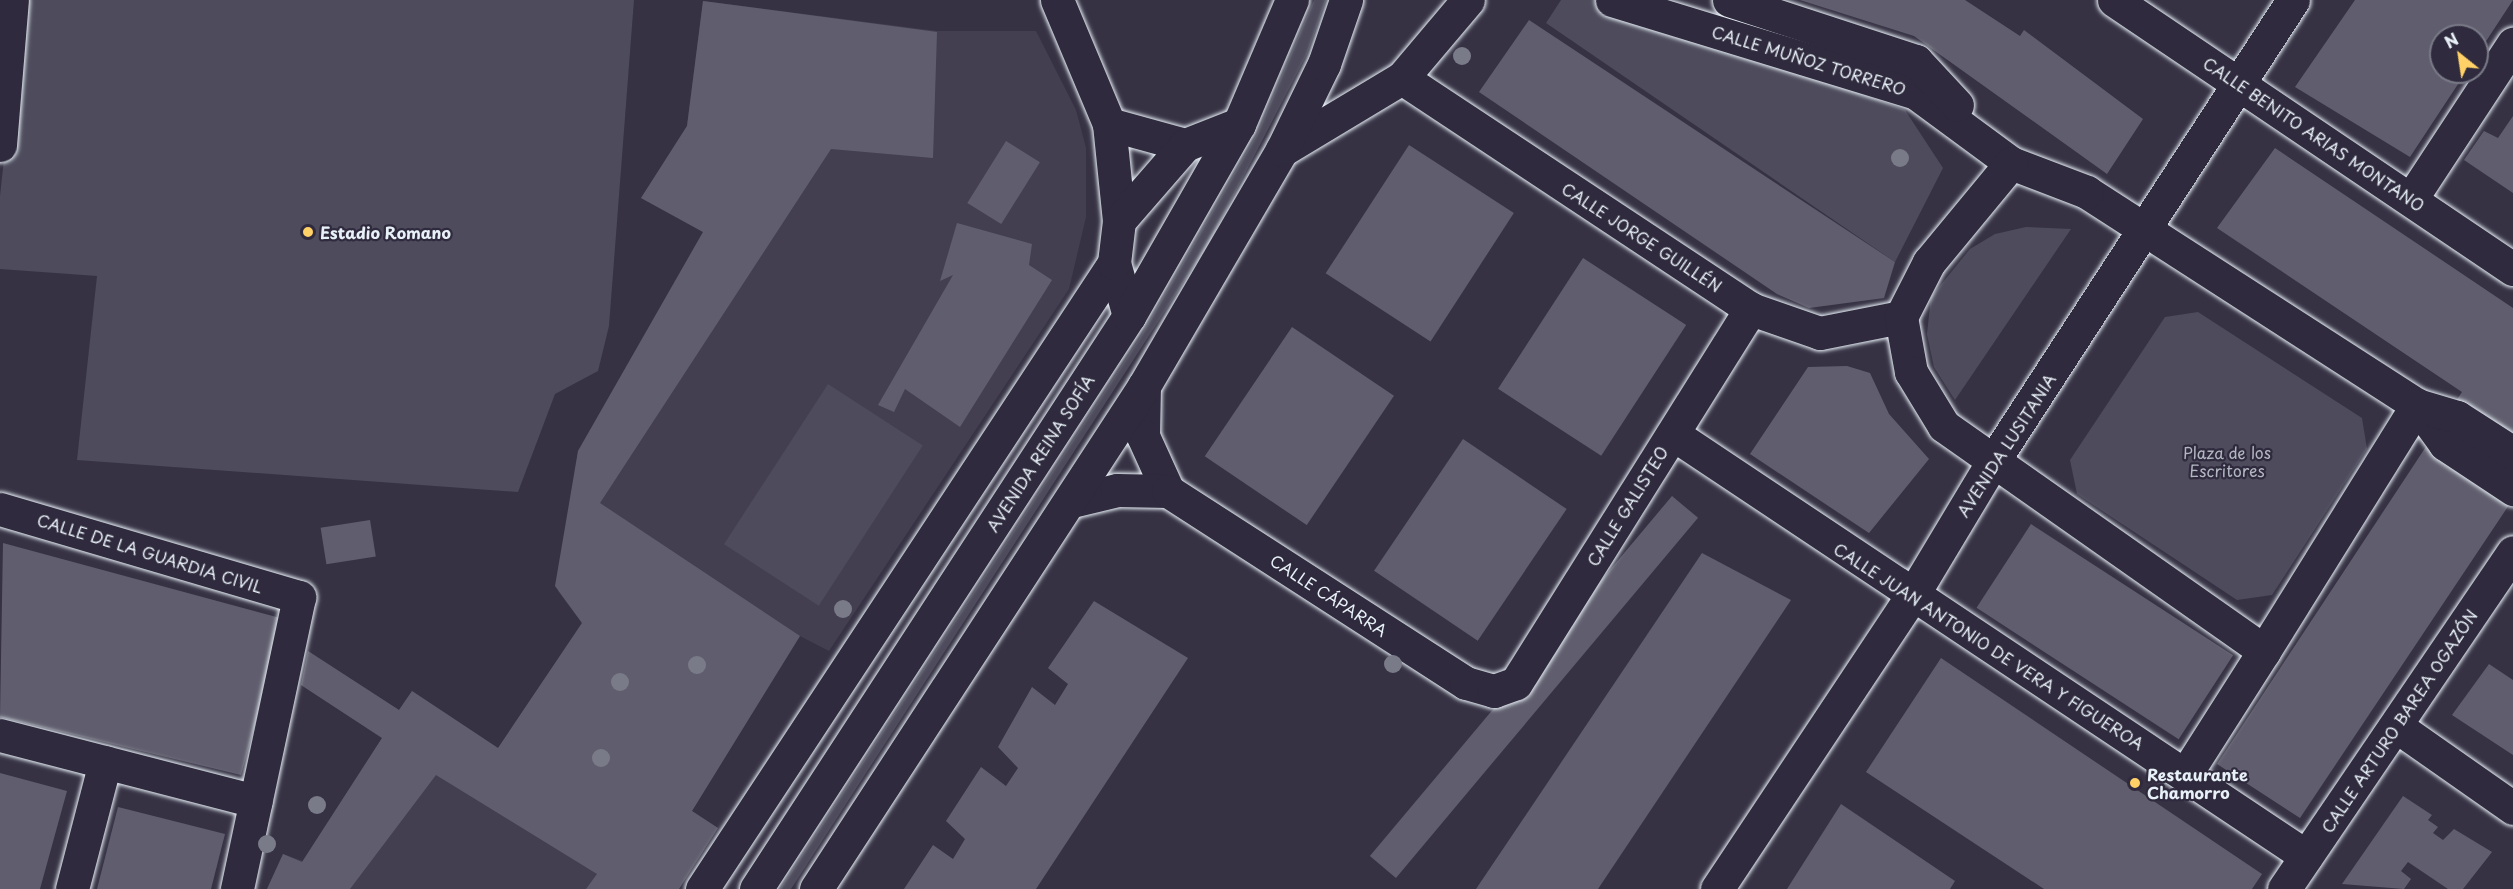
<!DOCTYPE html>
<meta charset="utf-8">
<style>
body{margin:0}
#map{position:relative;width:2513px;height:889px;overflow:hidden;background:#363244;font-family:"Playpen Sans",sans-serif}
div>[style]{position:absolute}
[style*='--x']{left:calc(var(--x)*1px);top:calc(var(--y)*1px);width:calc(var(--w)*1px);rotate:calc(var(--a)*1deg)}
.built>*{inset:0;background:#433f51}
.green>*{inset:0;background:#4d4b5c;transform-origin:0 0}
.building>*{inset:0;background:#605e6e;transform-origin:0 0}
.roads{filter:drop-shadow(0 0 2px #e8f1f8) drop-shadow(0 0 2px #e8f1f8)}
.minor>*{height:33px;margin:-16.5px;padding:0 16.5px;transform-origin:16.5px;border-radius:16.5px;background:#2f2a3d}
.trunk>*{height:33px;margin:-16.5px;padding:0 16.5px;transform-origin:16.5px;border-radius:16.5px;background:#2f2a3d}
.trees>*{width:18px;height:18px;margin:-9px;border-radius:50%;background:#7a7b89}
.dots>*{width:16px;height:16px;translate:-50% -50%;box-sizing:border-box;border:3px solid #2f2a3d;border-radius:50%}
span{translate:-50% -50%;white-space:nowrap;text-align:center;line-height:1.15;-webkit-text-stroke:4.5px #2f2a3d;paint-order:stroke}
.street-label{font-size:16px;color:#e8f1f8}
.poi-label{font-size:16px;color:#e8f1f8;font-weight:700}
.left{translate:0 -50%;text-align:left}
.park-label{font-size:16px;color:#b2b7c1}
.north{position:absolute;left:2429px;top:24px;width:60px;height:60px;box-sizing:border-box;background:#2f2a3d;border:2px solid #797a88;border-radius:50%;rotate:330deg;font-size:16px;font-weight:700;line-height:24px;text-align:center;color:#e8f1f8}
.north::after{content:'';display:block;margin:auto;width:21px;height:27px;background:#ffd166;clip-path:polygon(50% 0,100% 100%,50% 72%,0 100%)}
</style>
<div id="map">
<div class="built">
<i style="clip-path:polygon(703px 1px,937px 31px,1036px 31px,1076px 110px,1086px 148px,1086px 217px,1069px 289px,829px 651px,800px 636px,692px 811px,718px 828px,679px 889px,267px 889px,283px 854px,303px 861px,382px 738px,301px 685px,308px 651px,399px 710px,412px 691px,498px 748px,582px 623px,558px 591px,578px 451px,703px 232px,641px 198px,687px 126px)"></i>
</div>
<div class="green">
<i style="clip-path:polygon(21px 0,634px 0,609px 326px,598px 371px,555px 394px,518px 492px,77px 460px,97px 276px,0 269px,0 196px)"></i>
<i style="clip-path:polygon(1314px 0,1326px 0,1307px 54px,1209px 243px,791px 889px,780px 889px,1139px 339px,1257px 134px)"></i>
<i style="clip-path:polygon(1561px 0,1605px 0,1905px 110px,1943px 168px,1895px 262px,1546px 23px)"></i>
<i style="clip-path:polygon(2026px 227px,2071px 229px,1955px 400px,1934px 367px,1927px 334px,1931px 297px,1970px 249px,1995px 234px)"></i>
<i style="clip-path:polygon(2198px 312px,2362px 418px,2367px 449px,2272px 595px,2237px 600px,2077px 494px,2070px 460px,2165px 317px)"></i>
<i style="left:828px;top:384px;width:113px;height:191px;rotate:33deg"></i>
</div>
<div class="building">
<i style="clip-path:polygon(1800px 0,1965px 0,2020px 36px,2024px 30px,2143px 119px,2107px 174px,1914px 36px)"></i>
<i style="clip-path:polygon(2355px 0,2513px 0,2477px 55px,2477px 36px,2441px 36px,2441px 72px,2466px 72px,2410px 157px,2295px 87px)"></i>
<i style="clip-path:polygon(703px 1px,937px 32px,933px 158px,831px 149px,600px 503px,800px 636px,692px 811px,718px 828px,679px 889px,586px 889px,597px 874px,436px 775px,350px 889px,267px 889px,283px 854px,302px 862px,382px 738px,301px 685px,308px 651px,399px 710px,412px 691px,498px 748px,582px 623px,555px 586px,578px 451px,703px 232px,641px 198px,687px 126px)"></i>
<i style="clip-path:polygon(1529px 20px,1895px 262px,1884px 298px,1809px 308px,1777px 294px,1479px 92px)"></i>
<i style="clip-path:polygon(2513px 116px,2513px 193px,2464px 160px,2484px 131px,2498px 138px)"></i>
<i style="left:1006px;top:141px;width:40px;height:73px;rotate:32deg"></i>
<i style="left:1409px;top:145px;width:125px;height:153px;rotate:33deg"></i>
<i style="clip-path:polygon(2275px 148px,2513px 308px,2513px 499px,2300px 818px,2217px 764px,2462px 392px,2217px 228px)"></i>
<i style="clip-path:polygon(957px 223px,1032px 244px,1029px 265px,1052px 280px,960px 427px,905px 389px,894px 412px,878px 405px,953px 275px,940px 281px)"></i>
<i style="left:1583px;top:258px;width:123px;height:156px;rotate:33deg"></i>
<i style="left:1292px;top:327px;width:123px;height:156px;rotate:34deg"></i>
<i style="clip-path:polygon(1847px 366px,1870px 373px,1889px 414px,1929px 459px,1869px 533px,1750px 454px,1808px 367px)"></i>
<i style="left:1463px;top:439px;width:125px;height:159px;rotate:34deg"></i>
<i style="left:1672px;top:496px;width:34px;height:470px;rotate:40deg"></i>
<i style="left:370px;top:520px;width:37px;height:50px;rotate:81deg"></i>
<i style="left:2031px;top:524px;width:241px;height:100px;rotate:33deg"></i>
<i style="clip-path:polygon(3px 543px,284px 619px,241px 775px,0 717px)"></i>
<i style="clip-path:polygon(1702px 553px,1791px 600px,1598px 889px,1476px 889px)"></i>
<i style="clip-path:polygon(1094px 601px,1188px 658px,1036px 889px,904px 889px,933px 845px,953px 859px,965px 839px,946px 821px,981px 767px,1006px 786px,1018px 768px,998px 747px,1032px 687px,1055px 705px,1068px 684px,1048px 668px)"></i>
<i style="clip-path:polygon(1941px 658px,2262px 874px,2252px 889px,2044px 889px,1866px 772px)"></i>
<i style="clip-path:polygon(2489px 664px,2513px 680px,2513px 755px,2452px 715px)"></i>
<i style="clip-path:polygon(0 773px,67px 791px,40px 889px,0 889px)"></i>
<i style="clip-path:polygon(2403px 796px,2432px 815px,2428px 820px,2438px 827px,2433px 833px,2443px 840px,2454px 829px,2492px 852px,2463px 889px,2448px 889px,2408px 862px,2401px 871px,2411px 879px,2404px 889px,2342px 884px)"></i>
<i style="clip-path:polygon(1841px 804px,1955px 881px,1950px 889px,1787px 889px)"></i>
<i style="clip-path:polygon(118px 807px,225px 834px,211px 889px,97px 889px)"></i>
</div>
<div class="roads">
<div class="minor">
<i style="--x:1057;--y:0;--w:134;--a:67.2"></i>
<i style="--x:1109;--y:124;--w:98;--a:84.1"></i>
<i style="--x:1612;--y:0;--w:318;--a:17"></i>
<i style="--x:1916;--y:93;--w:118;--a:36.4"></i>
<i style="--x:1729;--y:0;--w:197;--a:18.1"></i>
<i style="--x:1916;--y:61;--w:60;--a:47"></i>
<i style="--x:2114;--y:0;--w:481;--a:34"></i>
<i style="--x:1402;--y:78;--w:419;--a:33.5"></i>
<i style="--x:1751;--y:309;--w:73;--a:19.2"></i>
<i style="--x:1820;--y:333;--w:83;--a:-11.2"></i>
<i style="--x:1109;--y:124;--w:79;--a:15.4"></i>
<i style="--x:0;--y:145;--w:145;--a:-85.3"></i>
<i style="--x:2411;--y:199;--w:186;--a:-56.7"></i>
<i style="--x:1144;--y:386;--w:50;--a:91.1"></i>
<i style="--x:1143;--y:436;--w:60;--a:65.6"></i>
<i style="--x:2417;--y:405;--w:48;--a:54.3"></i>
<i style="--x:2445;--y:444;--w:82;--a:33.5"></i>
<i style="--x:2417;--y:405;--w:42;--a:16.7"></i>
<i style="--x:2457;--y:417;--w:67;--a:32.7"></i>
<i style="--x:1673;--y:434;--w:761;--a:33.69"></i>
<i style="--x:1072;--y:501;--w:46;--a:-13.7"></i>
<i style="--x:1117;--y:490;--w:51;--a:1.1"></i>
<i style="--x:1168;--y:491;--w:354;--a:32.8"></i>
<i style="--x:1466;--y:683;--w:29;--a:16"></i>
<i style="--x:1494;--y:691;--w:23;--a:-20"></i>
<i style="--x:1516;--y:683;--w:442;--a:-57.9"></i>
<i style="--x:0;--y:509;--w:312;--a:16.4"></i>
<i style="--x:299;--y:597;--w:299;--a:102"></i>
<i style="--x:2396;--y:726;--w:143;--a:35"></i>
<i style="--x:0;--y:735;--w:264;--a:14.5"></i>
<i style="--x:2185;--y:775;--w:147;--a:-57.5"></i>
<i style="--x:2264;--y:651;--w:290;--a:-58.1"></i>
<i style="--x:2417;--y:405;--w:393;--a:-147.2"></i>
<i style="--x:2087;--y:192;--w:81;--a:-159.1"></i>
<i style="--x:2011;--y:163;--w:129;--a:129.6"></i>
<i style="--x:1929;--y:262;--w:62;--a:117"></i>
<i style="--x:1901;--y:317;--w:56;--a:79.7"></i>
<i style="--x:1911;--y:372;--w:63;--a:58.6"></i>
<i style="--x:1944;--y:426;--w:391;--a:35.1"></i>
<i style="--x:72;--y:889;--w:131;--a:-75.4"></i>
<i style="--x:702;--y:889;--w:749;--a:-56.65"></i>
<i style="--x:1717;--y:889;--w:352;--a:-56.4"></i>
<i style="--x:1912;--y:596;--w:155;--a:-59"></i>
<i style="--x:1992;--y:463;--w:552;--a:-56.97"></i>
<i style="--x:2284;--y:889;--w:407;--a:-55.8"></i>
</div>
<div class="trunk">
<i style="--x:1282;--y:150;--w:140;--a:-31"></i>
<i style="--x:1402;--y:78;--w:102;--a:-49.8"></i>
<i style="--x:1129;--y:316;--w:55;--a:-105.8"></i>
<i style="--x:1114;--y:263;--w:42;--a:-83.2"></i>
<i style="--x:1119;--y:221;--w:101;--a:-49"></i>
<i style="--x:1185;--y:145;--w:58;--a:-21.3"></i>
<i style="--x:756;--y:889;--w:684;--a:-56.94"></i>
<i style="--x:1129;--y:316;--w:221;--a:-60.2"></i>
<i style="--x:1239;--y:124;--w:135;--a:-66.9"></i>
<i style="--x:816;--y:889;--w:600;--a:-56.89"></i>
<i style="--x:1144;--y:386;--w:273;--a:-59.7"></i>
<i style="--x:1282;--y:150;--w:96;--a:-64"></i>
<i style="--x:1324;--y:64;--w:68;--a:-71"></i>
</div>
</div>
<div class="trees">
<i style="left:1462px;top:56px"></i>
<i style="left:1900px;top:158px"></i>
<i style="left:843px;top:609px"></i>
<i style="left:1393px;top:664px"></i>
<i style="left:697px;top:665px"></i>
<i style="left:620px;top:682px"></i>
<i style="left:601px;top:758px"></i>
<i style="left:317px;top:805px"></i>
<i style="left:267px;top:844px"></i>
</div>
<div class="dots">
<i style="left:308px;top:232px;background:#ffd166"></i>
<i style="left:2135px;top:783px;background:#ffd166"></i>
</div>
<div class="street-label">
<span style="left:1809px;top:60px;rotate:17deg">CALLE MUÑOZ TORRERO</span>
<span style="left:2314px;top:134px;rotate:34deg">CALLE BENITO ARIAS MONTANO</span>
<span style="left:1642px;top:237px;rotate:33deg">CALLE JORGE GUILLÉN</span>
<span style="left:2006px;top:445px;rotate:-57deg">AVENIDA LUSITANIA</span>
<span style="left:1040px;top:453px;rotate:-57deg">AVENIDA REINA SOFÍA</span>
<span style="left:1627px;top:506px;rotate:-58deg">CALLE GALISTEO</span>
<span style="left:150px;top:553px;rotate:17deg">CALLE DE LA GUARDIA CIVIL</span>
<span style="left:1329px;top:595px;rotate:33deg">CALLE CÁPARRA</span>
<span style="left:1989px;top:646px;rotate:33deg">CALLE JUAN ANTONIO DE VERA Y FIGUEROA</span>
<span style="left:2399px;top:721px;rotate:-56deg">CALLE ARTURO BAREA OGAZÓN</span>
</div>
<div class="poi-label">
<span class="left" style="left:320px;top:232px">Estadio Romano</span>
<span class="left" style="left:2147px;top:783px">Restaurante<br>Chamorro</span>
</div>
<div class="park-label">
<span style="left:2227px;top:461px">Plaza de los<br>Escritores</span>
</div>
<div class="north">N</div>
</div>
